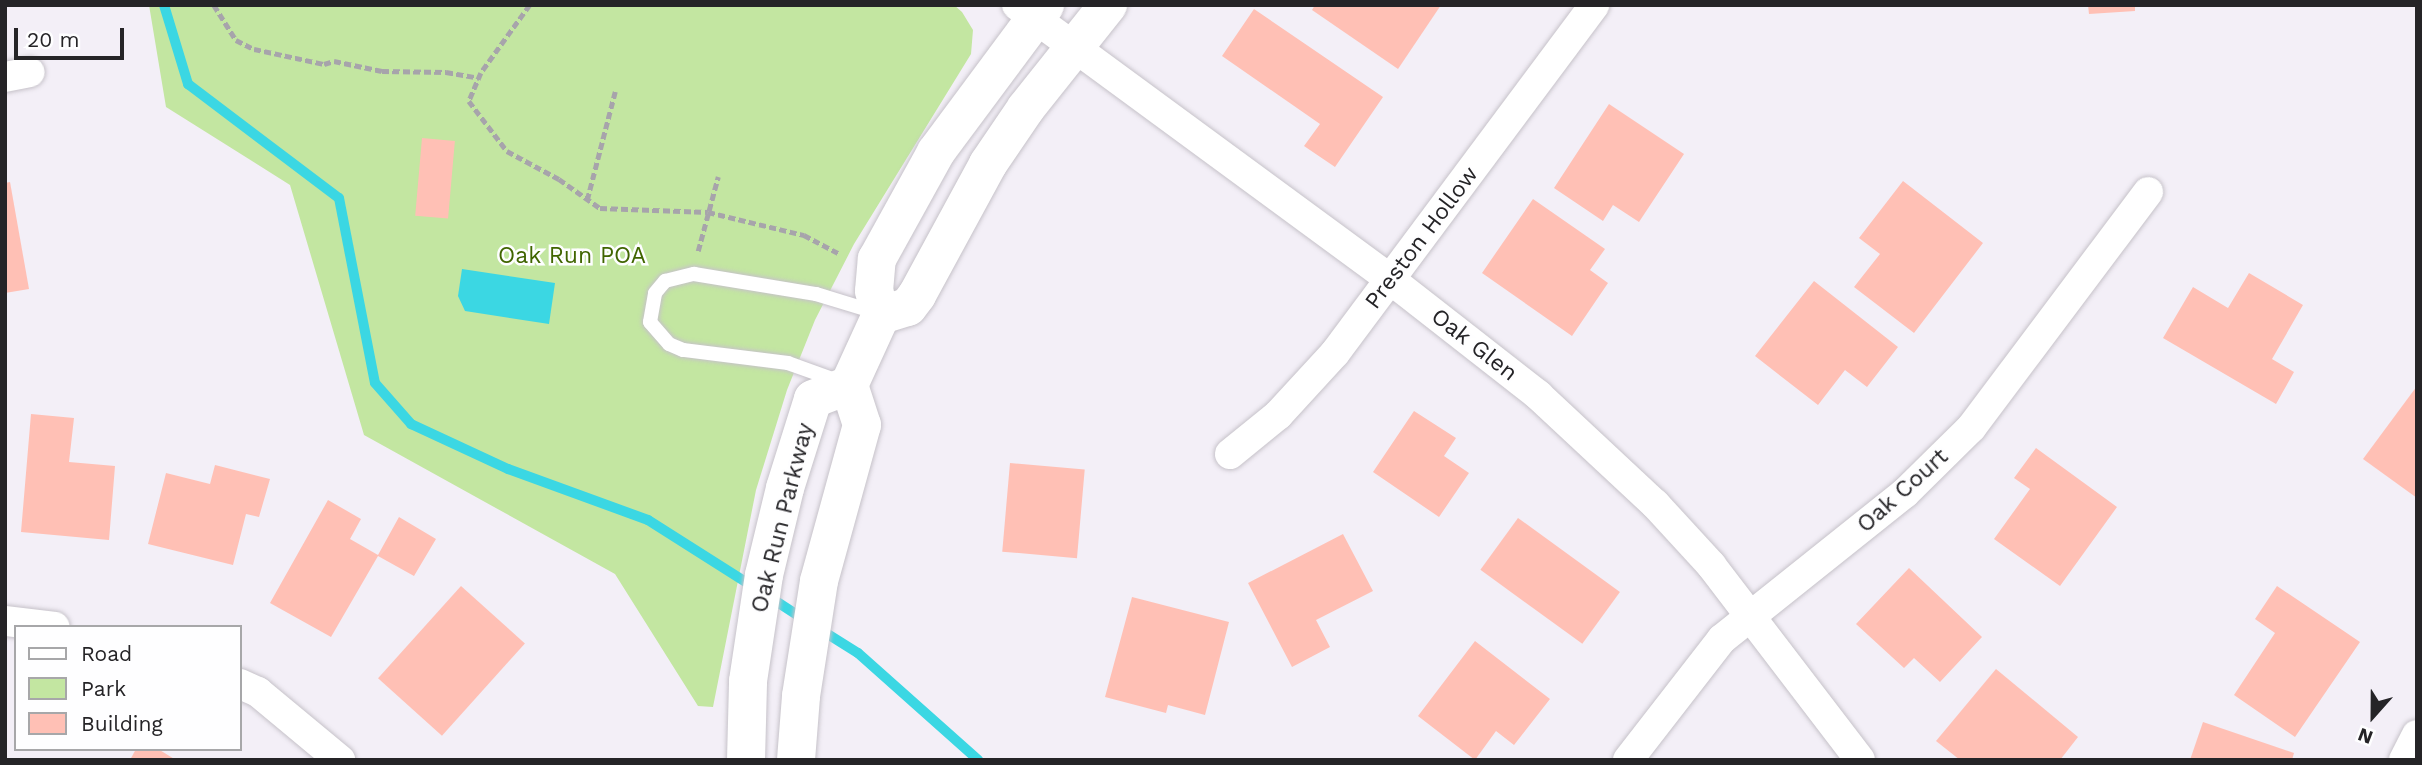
<!DOCTYPE html>
<style>
body{margin:0}
#map{position:relative;width:2422px;height:765px;overflow:hidden;background:#f3eff7;font-family:"Work Sans",sans-serif}
div>[style]{position:absolute}
[style*='--x']{left:calc(var(--x)*1px);top:calc(var(--y)*1px);width:calc(var(--w)*1px);rotate:calc(var(--a)*1deg)}
.green>*{inset:0;background:#c3e6a1}
.water>*{inset:0;background:#3bd7e3}
.stream>*{height:10px;margin:-5px;padding:0 5px;transform-origin:5px;border-radius:5px;background:#3bd7e3}
.building>*{inset:0;background:#ffc0b5;transform-origin:0 0}
.path>*{height:4.5px;margin-top:-2.25px;transform-origin:0;background:repeating-linear-gradient(90deg,#a7a4ab 0 7px,transparent 0 10.5px)}
.roads{filter:drop-shadow(0 0 2px #c6c2c9) drop-shadow(0 0 2px #c6c2c9)}
.lane>*{height:14px;margin:-7px;padding:0 7px;transform-origin:7px;border-radius:7px;background:#fff}
.street>*{height:30px;margin:-15px;padding:0 15px;transform-origin:15px;border-radius:15px;background:#fff}
.secondary>*{height:38px;margin:-19px;padding:0 19px;transform-origin:19px;border-radius:19px;background:#fff}
span{translate:-50% -50%;white-space:nowrap;text-align:center;line-height:1.15;-webkit-text-stroke:5px #fefeff;paint-order:stroke}
.street-label{font-size:23px;color:#252427}
.park-label{font-size:23px;color:#406500}
.frame{position:absolute;inset:0;border:7px solid #252427;pointer-events:none}
.legend{position:absolute;left:14px;top:625px;width:228px;height:126px;box-sizing:border-box;background:#fefeff;border:2px solid #a7a7a9;margin:0;padding:9px 12px;list-style:none;font-size:21px;color:#252427}
.legend li{display:flex;align-items:center;gap:14px;height:35px}
.legend b{width:35px;border:2px solid #a7a7a9}
.north{position:absolute;left:2338px;top:681px;width:70px;height:70px;-webkit-text-stroke:5px #fefeff;paint-order:stroke;rotate:201deg;font-size:19px;font-weight:700;line-height:28px;text-align:center;color:#252427}
.north::after{content:'';display:block;margin:auto;width:24px;height:32px;background:#252427;clip-path:polygon(50% 0,100% 100%,50% 72%,0 100%)}
.scale{position:absolute;left:14px;top:28px;width:110px;height:32px;box-sizing:border-box;border:4px solid #252427;border-top:0;padding-left:9px;font-size:21px;line-height:24px;white-space:nowrap;color:#252427;-webkit-text-stroke:5px #fefeff;paint-order:stroke}
</style>
<div id="map">
<div class="green">
<i style="clip-path:polygon(149px 5px,954px 5px,962px 12px,973px 30px,971px 54px,854px 244px,815px 320px,787px 390px,756px 490px,713px 707px,698px 706px,615px 574px,364px 435px,290px 185px,166px 107px)"></i>
</div>
<div class="water">
<i style="clip-path:polygon(462px 269px,555px 283px,549px 324px,465px 311px,458px 296px)"></i>
</div>
<div class="stream">
<i style="--x:164;--y:5;--w:83;--a:73.1"></i>
<i style="--x:188;--y:84;--w:189;--a:37.1"></i>
<i style="--x:339;--y:198;--w:188;--a:79"></i>
<i style="--x:375;--y:383;--w:55;--a:48.7"></i>
<i style="--x:411;--y:424;--w:107;--a:24.9"></i>
<i style="--x:508;--y:469;--w:149;--a:20"></i>
<i style="--x:648;--y:520;--w:127;--a:32.4"></i>
<i style="--x:768;--y:596;--w:44;--a:33"></i>
<i style="--x:818;--y:628;--w:47;--a:32"></i>
<i style="--x:858;--y:653;--w:161;--a:41.7"></i>
</div>
<div class="building">
<i style="clip-path:polygon(1315px 5px,1441px 5px,1398px 69px,1312px 10px)"></i>
<i style="clip-path:polygon(2088px 5px,2135px 5px,2135px 11px,2089px 14px)"></i>
<i style="clip-path:polygon(1254px 9px,1383px 97px,1335px 167px,1304px 146px,1320px 124px,1222px 56px)"></i>
<i style="clip-path:polygon(1609px 104px,1684px 154px,1639px 222px,1613px 205px,1603px 221px,1554px 188px)"></i>
<i style="left:422px;top:138px;width:33px;height:78px;rotate:5deg"></i>
<i style="clip-path:polygon(1903px 181px,1983px 243px,1914px 333px,1854px 287px,1880px 254px,1859px 238px)"></i>
<i style="clip-path:polygon(10px 182px,29px 289px,5px 293px,5px 183px)"></i>
<i style="clip-path:polygon(1533px 199px,1605px 249px,1590px 270px,1608px 283px,1572px 336px,1482px 273px)"></i>
<i style="clip-path:polygon(2249px 273px,2303px 305px,2272px 359px,2294px 372px,2276px 404px,2163px 338px,2193px 287px,2228px 308px)"></i>
<i style="clip-path:polygon(1814px 281px,1898px 347px,1867px 387px,1845px 370px,1818px 405px,1755px 356px)"></i>
<i style="clip-path:polygon(2417px 386px,2417px 498px,2363px 459px)"></i>
<i style="clip-path:polygon(1414px 411px,1456px 438px,1444px 456px,1469px 473px,1439px 517px,1373px 472px)"></i>
<i style="clip-path:polygon(31px 414px,74px 418px,69px 462px,115px 466px,109px 540px,21px 532px)"></i>
<i style="clip-path:polygon(2036px 448px,2117px 507px,2060px 586px,1994px 539px,2030px 489px,2014px 478px)"></i>
<i style="left:1010px;top:463px;width:75px;height:89px;rotate:5deg"></i>
<i style="clip-path:polygon(215px 465px,270px 479px,259px 517px,246px 514px,233px 565px,148px 544px,166px 473px,210px 484px)"></i>
<i style="clip-path:polygon(328px 500px,361px 519px,350px 539px,378px 555px,399px 517px,436px 539px,414px 576px,378px 556px,331px 637px,270px 603px)"></i>
<i style="left:1518px;top:518px;width:126px;height:64px;rotate:36deg"></i>
<i style="clip-path:polygon(1343px 534px,1373px 591px,1316px 620px,1330px 647px,1292px 667px,1248px 583px)"></i>
<i style="clip-path:polygon(1909px 568px,1982px 637px,1940px 682px,1914px 658px,1904px 668px,1856px 624px)"></i>
<i style="left:461px;top:586px;width:86px;height:124px;rotate:42deg"></i>
<i style="clip-path:polygon(2277px 586px,2360px 642px,2295px 737px,2234px 695px,2275px 633px,2255px 619px)"></i>
<i style="clip-path:polygon(1132px 597px,1229px 622px,1205px 715px,1168px 705px,1166px 713px,1105px 697px)"></i>
<i style="clip-path:polygon(1475px 641px,1550px 699px,1514px 745px,1496px 731px,1475px 760px,1418px 716px)"></i>
<i style="clip-path:polygon(1996px 669px,2078px 737px,2060px 760px,1960px 760px,1936px 741px)"></i>
<i style="clip-path:polygon(2203px 722px,2294px 753px,2292px 760px,2190px 760px)"></i>
<i style="clip-path:polygon(136px 749px,158px 749px,176px 760px,130px 760px)"></i>
</div>
<div class="path">
<i style="--x:214;--y:5;--w:41;--a:57.8"></i>
<i style="--x:236;--y:40;--w:20;--a:27"></i>
<i style="--x:254;--y:49;--w:72;--a:12.1"></i>
<i style="--x:324;--y:64;--w:10;--a:-17"></i>
<i style="--x:334;--y:61;--w:49;--a:11.8"></i>
<i style="--x:382;--y:71;--w:64;--a:0.9"></i>
<i style="--x:446;--y:72;--w:34;--a:10"></i>
<i style="--x:530;--y:5;--w:84;--a:125.8"></i>
<i style="--x:481;--y:73;--w:30;--a:113"></i>
<i style="--x:469;--y:101;--w:63;--a:52.8"></i>
<i style="--x:507;--y:151;--w:59;--a:28.3"></i>
<i style="--x:559;--y:179;--w:50;--a:35.3"></i>
<i style="--x:600;--y:208;--w:108;--a:2.1"></i>
<i style="--x:708;--y:212;--w:99;--a:13.5"></i>
<i style="--x:804;--y:235;--w:41;--a:27.8"></i>
<i style="--x:587;--y:200;--w:112;--a:-75.5"></i>
<i style="--x:698;--y:251;--w:77;--a:-74.9"></i>
</div>
<div class="roads">
<div class="lane">
<i style="--x:838;--y:381;--w:53;--a:-160.2"></i>
<i style="--x:788;--y:363;--w:106;--a:-172.9"></i>
<i style="--x:683;--y:350;--w:15;--a:-157"></i>
<i style="--x:669;--y:344;--w:29;--a:-131"></i>
<i style="--x:650;--y:322;--w:29;--a:-80"></i>
<i style="--x:655;--y:293;--w:16;--a:-50"></i>
<i style="--x:665;--y:281;--w:30;--a:-14"></i>
<i style="--x:694;--y:274;--w:124;--a:9.3"></i>
<i style="--x:816;--y:294;--w:62;--a:17"></i>
</div>
<div class="street">
<i style="--x:1017;--y:5;--w:464;--a:36.3"></i>
<i style="--x:1391;--y:280;--w:187;--a:38"></i>
<i style="--x:1538;--y:395;--w:160;--a:43"></i>
<i style="--x:1655;--y:504;--w:83;--a:47.4"></i>
<i style="--x:1711;--y:565;--w:245;--a:52.6"></i>
<i style="--x:5;--y:77;--w:25;--a:-11"></i>
<i style="--x:1230;--y:454;--w:62;--a:-39.1"></i>
<i style="--x:1278;--y:415;--w:84;--a:-47.4"></i>
<i style="--x:1335;--y:353;--w:434;--a:-53.3"></i>
<i style="--x:5;--y:621;--w:50;--a:6.8"></i>
<i style="--x:240;--y:684;--w:20;--a:24"></i>
<i style="--x:258;--y:692;--w:107;--a:39.7"></i>
<i style="--x:1628;--y:760;--w:153;--a:-52.2"></i>
<i style="--x:1722;--y:639;--w:234;--a:-38.6"></i>
<i style="--x:1905;--y:493;--w:93;--a:-44.6"></i>
<i style="--x:1971;--y:428;--w:295;--a:-53.1"></i>
<i style="--x:2404;--y:760;--w:28;--a:-63"></i>
</div>
<div class="secondary">
<i style="--x:881;--y:315;--w:28;--a:-17"></i>
<i style="--x:908;--y:307;--w:15;--a:-53"></i>
<i style="--x:917;--y:295;--w:149;--a:-61.5"></i>
<i style="--x:988;--y:164;--w:68;--a:-55.8"></i>
<i style="--x:1026;--y:108;--w:132;--a:-51.5"></i>
<i style="--x:746;--y:760;--w:79;--a:-88.5"></i>
<i style="--x:748;--y:681;--w:107;--a:-81.4"></i>
<i style="--x:764;--y:575;--w:89;--a:-76.4"></i>
<i style="--x:785;--y:488;--w:93;--a:-72.5"></i>
<i style="--x:813;--y:399;--w:39;--a:-21"></i>
<i style="--x:796;--y:760;--w:64;--a:-85.5"></i>
<i style="--x:801;--y:696;--w:116;--a:-81.1"></i>
<i style="--x:819;--y:581;--w:162;--a:-74.6"></i>
<i style="--x:862;--y:425;--w:42;--a:-108"></i>
<i style="--x:849;--y:385;--w:77;--a:-65.4"></i>
<i style="--x:881;--y:315;--w:25;--a:-106"></i>
<i style="--x:874;--y:291;--w:32;--a:-85"></i>
<i style="--x:877;--y:259;--w:122;--a:-61.1"></i>
<i style="--x:936;--y:152;--w:183;--a:-53.4"></i>
</div>
</div>
<div class="street-label">
<span style="left:1422px;top:238px;rotate:-53deg">Preston Hollow</span>
<span style="left:1474px;top:345px;rotate:38deg">Oak Glen</span>
<span style="left:1903px;top:491px;rotate:-42deg">Oak Court</span>
<span style="left:783px;top:518px;rotate:-76deg">Oak Run Parkway</span>
</div>
<div class="park-label">
<span style="left:572px;top:256px">Oak Run POA</span>
</div>
<div class="frame"></div>
<ul class="legend">
<li><b style="height:9px;background:#fff"></b>Road</li>
<li><b style="height:19px;background:#c3e6a1"></b>Park</li>
<li><b style="height:19px;background:#ffc0b5"></b>Building</li>
</ul>
<div class="north">N</div>
<div class="scale">20 m</div>
</div>
